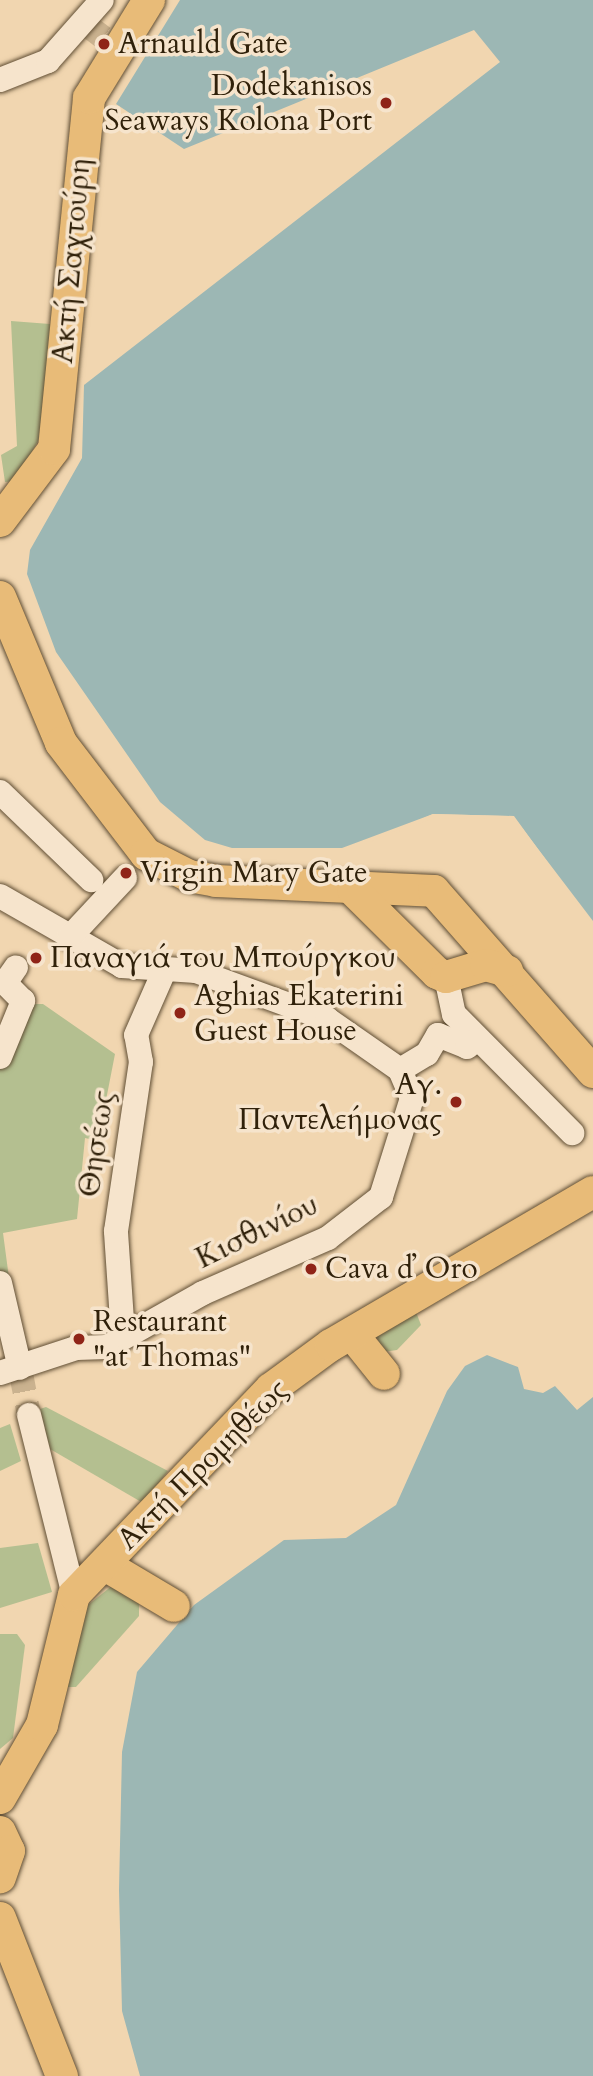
<!DOCTYPE html>
<meta charset="utf-8">
<style>
body{margin:0}
#map{position:relative;width:593px;height:2076px;overflow:hidden;background:#f1d6b0;font-family:Cardo,serif}
div>[style]{position:absolute}
[style*='--x']{left:calc(var(--x)*1px);top:calc(var(--y)*1px);width:calc(var(--w)*1px);rotate:calc(var(--a)*1deg)}
.green>*{inset:0;background:#b4bf90}
.water>*{inset:0;background:#9cb7b4}
.pier>*{inset:0;background:#f1d6b0}
.minor-tunnel>*{height:24px;margin-top:-12px;transform-origin:0;background:repeating-linear-gradient(90deg,#cab28f 0 24px,transparent 0 36px)}
.roads{filter:drop-shadow(0 0 2px #604e34) drop-shadow(0 0 2px #604e34)}
.minor>*{height:24px;margin:-12px;padding:0 12px;transform-origin:12px;border-radius:12px;background:#f6e4cc}
.major>*{height:32px;margin:-16px;padding:0 16px;transform-origin:16px;border-radius:16px;background:#e8bb78}
.dots>*{width:19px;height:19px;translate:-50% -50%;box-sizing:border-box;border:4px solid #f6e4cc;border-radius:50%}
span{translate:-50% -50%;white-space:nowrap;text-align:center;line-height:1.15;-webkit-text-stroke:7px #f6e4cc;paint-order:stroke}
.poi-label{font-size:30px;color:#30210a}
.left{translate:0 -50%;text-align:left}
.right{translate:-100% -50%;text-align:right}
.street-label{font-size:30px;color:#30210a}
</style>
<div id="map">
<div class="green">
<i style="clip-path:polygon(11px 321px,50px 324px,42px 434px,15px 481px,5px 482px,1px 455px,17px 446px)"></i>
<i style="clip-path:polygon(16px 1004px,43px 1004px,115px 1054px,98px 1141px,85px 1138px,77px 1219px,3px 1233px,11px 1293px,0 1292px,0 1042px)"></i>
<i style="clip-path:polygon(416px 1312px,421px 1325px,397px 1350px,383px 1352px,375px 1332px)"></i>
<i style="clip-path:polygon(46px 1407px,168px 1471px,143px 1503px,50px 1449px,40px 1409px)"></i>
<i style="clip-path:polygon(10px 1424px,21px 1461px,0 1471px,0 1428px)"></i>
<i style="clip-path:polygon(38px 1543px,52px 1592px,0 1608px,0 1548px)"></i>
<i style="clip-path:polygon(113px 1585px,139px 1602px,139px 1616px,76px 1687px,66px 1687px,83px 1609px)"></i>
<i style="clip-path:polygon(0 1634px,17px 1634px,25px 1645px,13px 1738px,0 1749px)"></i>
</div>
<div class="water">
<i style="clip-path:polygon(180px 0,593px 0,593px 921px,513px 816px,433px 814px,342px 848px,232px 848px,205px 840px,160px 802px,56px 652px,27px 574px,30px 550px,82px 458px,84px 385px,500px 62px,474px 30px,184px 149px,116px 104px)"></i>
<i style="clip-path:polygon(487px 1355px,518px 1367px,524px 1389px,543px 1393px,555px 1386px,577px 1410px,593px 1397px,593px 2076px,140px 2076px,122px 2011px,119px 1890px,122px 1752px,137px 1672px,194px 1605px,284px 1540px,346px 1538px,396px 1505px,447px 1391px,465px 1366px)"></i>
</div>
<div class="pier">
<i style="clip-path:polygon(433px 814px,514px 816px,593px 925px,512px 819px,434px 818px,365px 844px)"></i>
</div>
<div class="minor-tunnel">
<i style="--x:84;--y:23;--w:26;--a:37"></i>
<i style="--x:20;--y:1368;--w:48;--a:79.2"></i>
</div>
<div class="roads">
<div class="minor">
<i style="--x:0;--y:80;--w:52;--a:-21.6"></i>
<i style="--x:48;--y:61;--w:81;--a:-48.5"></i>
<i style="--x:0;--y:792;--w:127;--a:44"></i>
<i style="--x:0;--y:896;--w:141;--a:29.8"></i>
<i style="--x:122;--y:966;--w:74;--a:3.9"></i>
<i style="--x:196;--y:971;--w:140;--a:20.1"></i>
<i style="--x:327;--y:1019;--w:89;--a:34.9"></i>
<i style="--x:400;--y:1070;--w:30;--a:67"></i>
<i style="--x:412;--y:1098;--w:104;--a:107.4"></i>
<i style="--x:381;--y:1197;--w:67;--a:142.3"></i>
<i style="--x:328;--y:1238;--w:137;--a:156.3"></i>
<i style="--x:203;--y:1293;--w:110;--a:150.6"></i>
<i style="--x:107;--y:1347;--w:31;--a:178"></i>
<i style="--x:76;--y:1348;--w:80;--a:161.8"></i>
<i style="--x:69;--y:938;--w:82;--a:-47"></i>
<i style="--x:446;--y:977;--w:38;--a:78"></i>
<i style="--x:454;--y:1014;--w:168;--a:45.2"></i>
<i style="--x:0;--y:1057;--w:61;--a:-67.7"></i>
<i style="--x:23;--y:1001;--w:25;--a:-135"></i>
<i style="--x:5;--y:983;--w:19;--a:-55"></i>
<i style="--x:400;--y:1070;--w:31;--a:-31"></i>
<i style="--x:427;--y:1054;--w:22;--a:-60"></i>
<i style="--x:438;--y:1035;--w:31;--a:22"></i>
<i style="--x:467;--y:1047;--w:11;--a:-38"></i>
<i style="--x:0;--y:1283;--w:87;--a:76.8"></i>
<i style="--x:123;--y:1335;--w:104;--a:-93.9"></i>
<i style="--x:116;--y:1231;--w:171;--a:-81.6"></i>
<i style="--x:141;--y:1062;--w:27;--a:-100"></i>
<i style="--x:136;--y:1035;--w:72;--a:-66.3"></i>
<i style="--x:29;--y:1415;--w:186;--a:76"></i>
</div>
<div class="major">
<i style="--x:0;--y:521;--w:90;--a:-53.1"></i>
<i style="--x:54;--y:449;--w:353;--a:-84.3"></i>
<i style="--x:89;--y:98;--w:115;--a:-58.5"></i>
<i style="--x:0;--y:597;--w:158;--a:67.3"></i>
<i style="--x:61;--y:743;--w:140;--a:52.6"></i>
<i style="--x:146;--y:854;--w:48;--a:27.1"></i>
<i style="--x:189;--y:876;--w:27;--a:10"></i>
<i style="--x:216;--y:881;--w:218;--a:2.6"></i>
<i style="--x:434;--y:891;--w:241;--a:48.7"></i>
<i style="--x:353;--y:890;--w:118;--a:44.7"></i>
<i style="--x:437;--y:973;--w:10;--a:24"></i>
<i style="--x:446;--y:977;--w:42;--a:-16.7"></i>
<i style="--x:486;--y:965;--w:22;--a:16"></i>
<i style="--x:352;--y:1334;--w:51;--a:51.3"></i>
<i style="--x:105;--y:1565;--w:80;--a:30.7"></i>
<i style="--x:0;--y:1798;--w:84;--a:-60.1"></i>
<i style="--x:42;--y:1725;--w:134;--a:-76.2"></i>
<i style="--x:74;--y:1595;--w:285;--a:-46.3"></i>
<i style="--x:271;--y:1389;--w:74;--a:-36.3"></i>
<i style="--x:331;--y:1345;--w:303;--a:-30.3"></i>
<i style="--x:0;--y:1832;--w:21;--a:65"></i>
<i style="--x:9;--y:1851;--w:28;--a:109"></i>
<i style="--x:0;--y:1918;--w:170;--a:68.6"></i>
</div>
</div>
<div class="dots">
<i style="left:104px;top:44px;background:#8f2418"></i>
<i style="left:386px;top:103px;background:#8f2418"></i>
<i style="left:126px;top:873px;background:#8f2418"></i>
<i style="left:36px;top:958px;background:#8f2418"></i>
<i style="left:180px;top:1013px;background:#8f2418"></i>
<i style="left:456px;top:1102px;background:#8f2418"></i>
<i style="left:311px;top:1269px;background:#8f2418"></i>
<i style="left:79px;top:1339px;background:#8f2418"></i>
</div>
<div class="poi-label">
<span class="left" style="left:118px;top:44px">Arnauld Gate</span>
<span class="right" style="left:372px;top:103px">Dodekanisos<br>Seaways Kolona Port</span>
<span class="left" style="left:140px;top:873px">Virgin Mary Gate</span>
<span class="left" style="left:50px;top:958px">Παναγιά του Μπούργκου</span>
<span class="left" style="left:194px;top:1013px">Aghias Ekaterini<br>Guest House</span>
<span class="right" style="left:442px;top:1102px">Αγ.<br>Παντελεήμονας</span>
<span class="left" style="left:325px;top:1269px">Cava ď Oro</span>
<span class="left" style="left:93px;top:1339px">Restaurant<br>"at Thomas"</span>
</div>
<div class="street-label">
<span style="left:72px;top:261px;rotate:-85deg">Ακτή Σαχτούρη</span>
<span style="left:97px;top:1144px;rotate:-82deg">Θησέως</span>
<span style="left:257px;top:1232px;rotate:-26deg">Κισθινίου</span>
<span style="left:203px;top:1465px;rotate:-45deg">Ακτή Προμηθέως</span>
</div>
</div>
